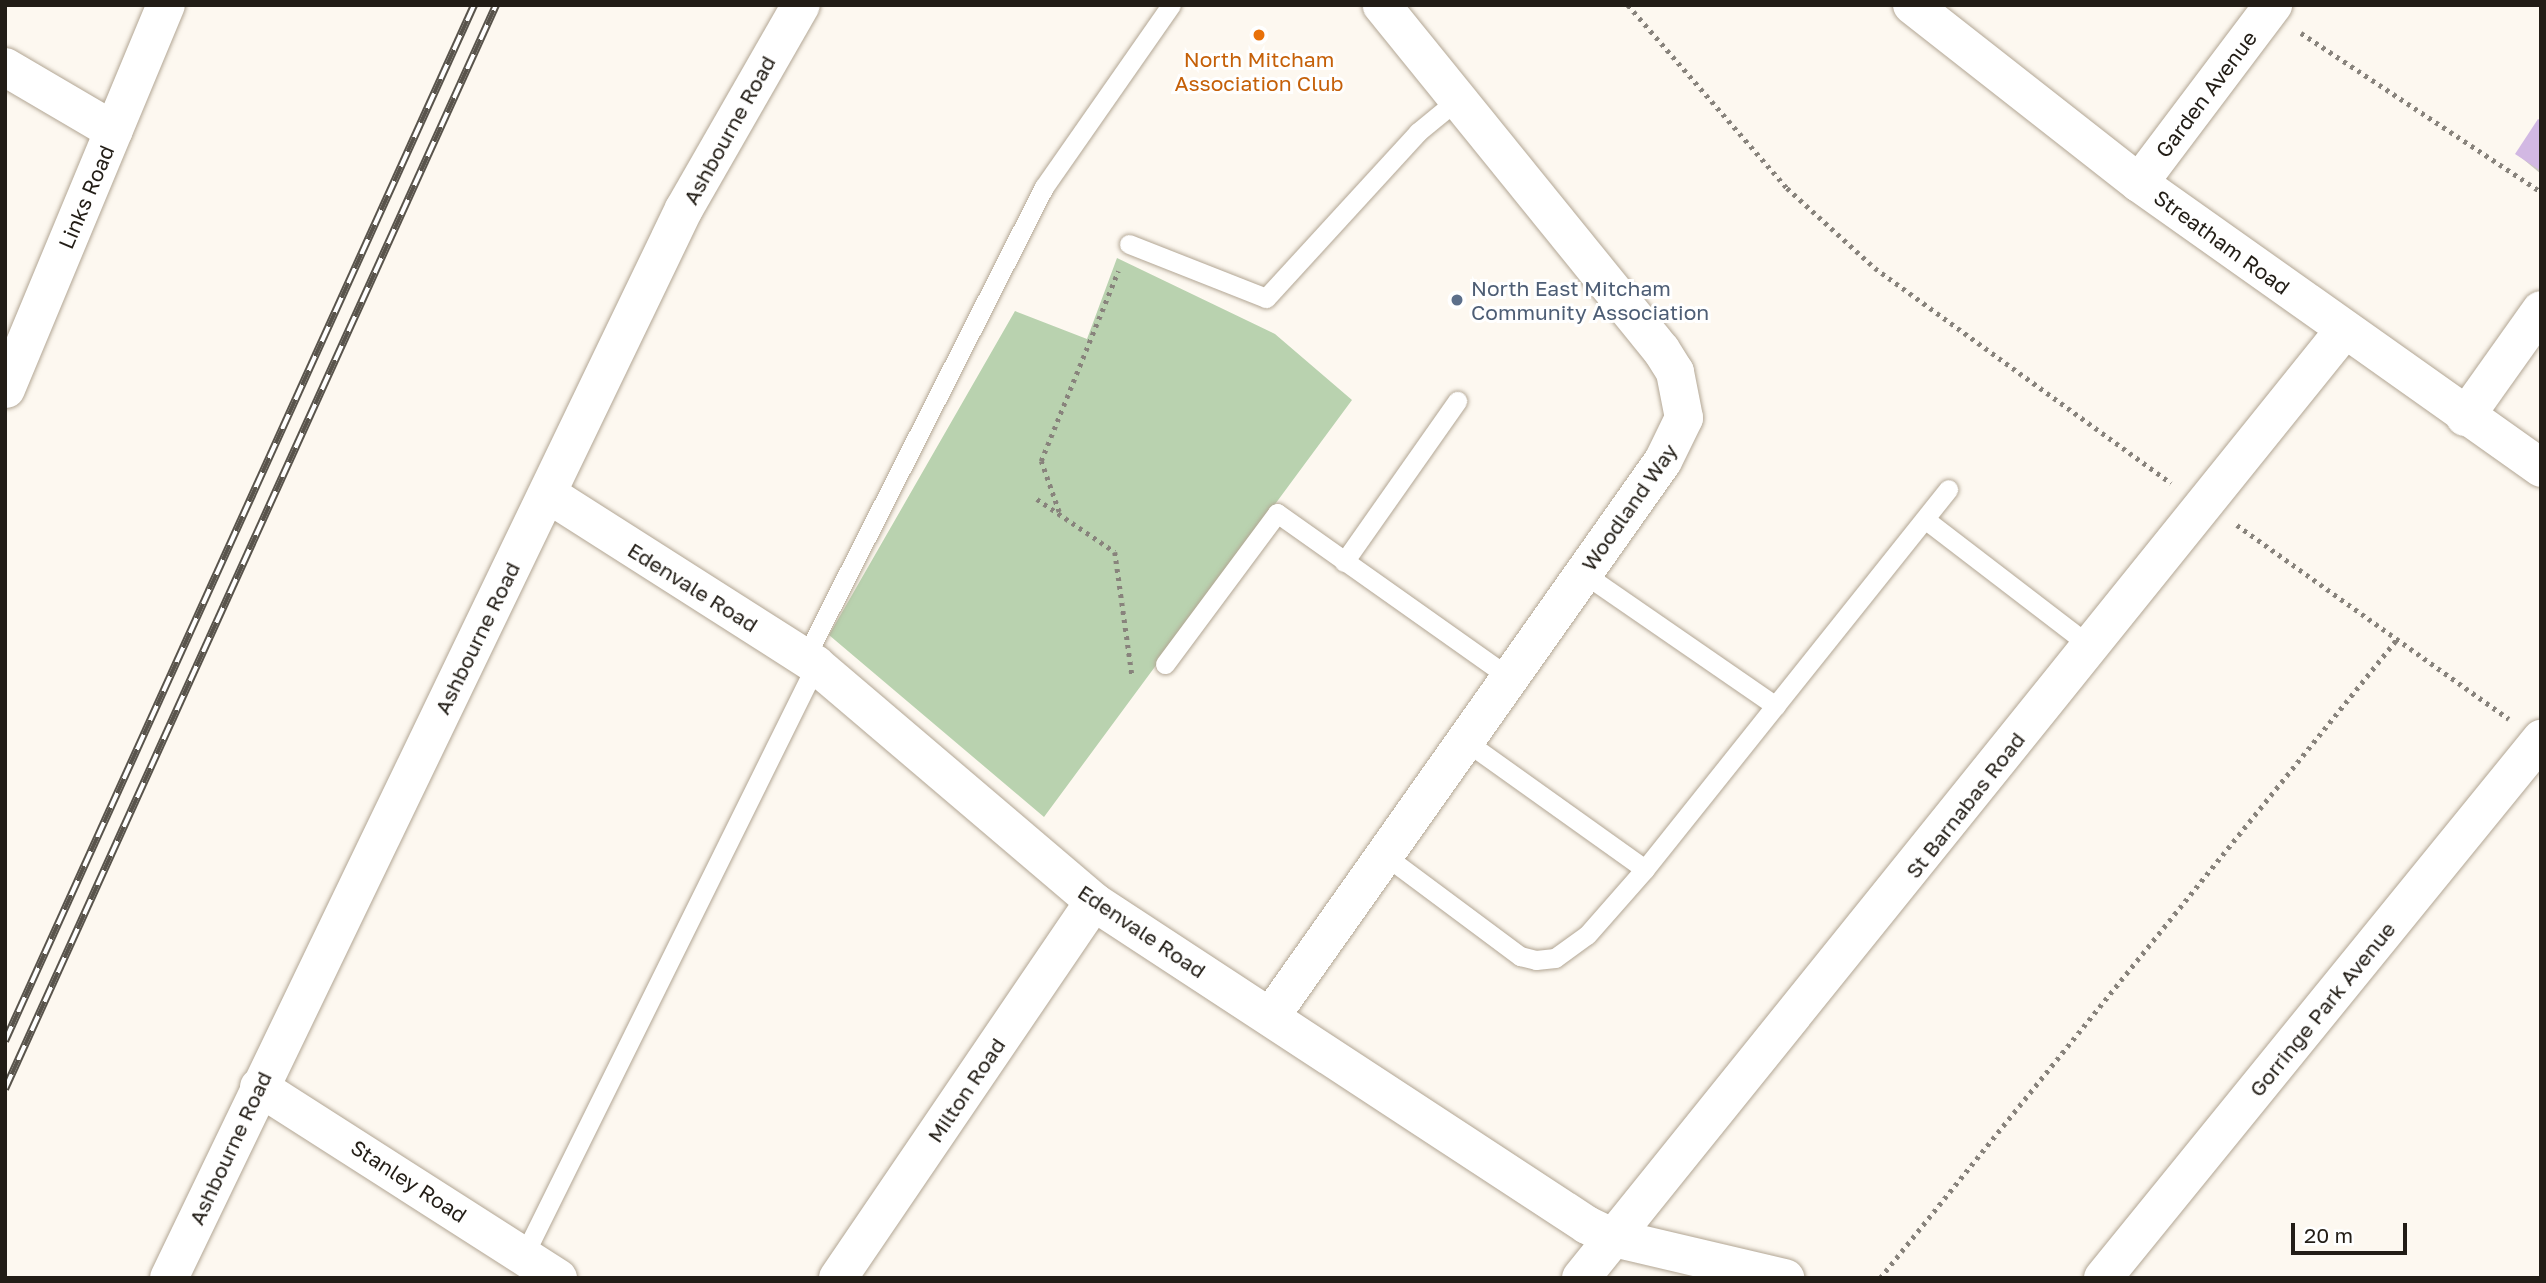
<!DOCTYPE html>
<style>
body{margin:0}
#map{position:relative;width:2546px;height:1283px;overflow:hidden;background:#fdf8f0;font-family:"Golos Text",sans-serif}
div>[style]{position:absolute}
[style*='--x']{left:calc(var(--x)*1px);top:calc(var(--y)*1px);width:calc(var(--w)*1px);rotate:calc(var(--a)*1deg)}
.green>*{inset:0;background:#b9d2af}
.shadow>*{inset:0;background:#0003}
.building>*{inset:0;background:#d2b8e3}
.path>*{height:4.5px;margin-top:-2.25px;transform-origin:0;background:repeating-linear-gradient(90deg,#88837c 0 3.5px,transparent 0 8.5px)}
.roads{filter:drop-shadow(0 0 2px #b2a694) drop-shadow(0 0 2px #b2a694)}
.lane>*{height:19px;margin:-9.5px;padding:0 9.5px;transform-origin:9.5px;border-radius:9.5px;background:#fff}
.street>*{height:38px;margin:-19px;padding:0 19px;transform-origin:19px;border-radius:19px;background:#fff}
.primary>*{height:38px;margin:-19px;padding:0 19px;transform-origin:19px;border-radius:19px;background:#fff}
.rail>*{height:8px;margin-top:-4px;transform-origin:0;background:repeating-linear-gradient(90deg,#fff 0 16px,#59544c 0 32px);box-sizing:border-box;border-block:2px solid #59544c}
.dots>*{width:19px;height:19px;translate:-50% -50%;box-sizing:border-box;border:4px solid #fff;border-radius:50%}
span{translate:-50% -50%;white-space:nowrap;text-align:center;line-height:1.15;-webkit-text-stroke:6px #fff;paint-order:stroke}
.food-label{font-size:21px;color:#c56008}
.street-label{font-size:21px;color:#221d16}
.service-label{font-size:21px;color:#4e5e75}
.left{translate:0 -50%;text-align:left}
.frame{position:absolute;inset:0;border:7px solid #221d16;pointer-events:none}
.scale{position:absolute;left:2291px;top:1223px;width:116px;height:32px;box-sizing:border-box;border:4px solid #221d16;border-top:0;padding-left:9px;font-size:21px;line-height:24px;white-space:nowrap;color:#221d16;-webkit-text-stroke:5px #fff;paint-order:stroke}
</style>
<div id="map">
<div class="green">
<i style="clip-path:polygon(1117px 258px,1275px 334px,1352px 400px,1044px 817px,829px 635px,1015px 311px,1087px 339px)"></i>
</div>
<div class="shadow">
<i style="clip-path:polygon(2541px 123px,2541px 174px,2517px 154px)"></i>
</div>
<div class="building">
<i style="clip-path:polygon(2538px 119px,2541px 121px,2541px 171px,2515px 154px)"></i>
</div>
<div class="path">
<i style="--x:1628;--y:5;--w:242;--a:49"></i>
<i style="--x:1787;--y:188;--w:119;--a:42.3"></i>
<i style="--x:1875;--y:268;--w:366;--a:36"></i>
<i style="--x:2301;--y:33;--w:288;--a:33.5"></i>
<i style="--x:1037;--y:499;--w:94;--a:34.2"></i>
<i style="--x:1115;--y:552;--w:124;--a:82.1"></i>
<i style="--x:1059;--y:512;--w:54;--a:-109.4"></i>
<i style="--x:1041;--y:461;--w:205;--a:-67.9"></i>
<i style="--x:2237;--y:525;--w:334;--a:35.5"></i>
<i style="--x:1880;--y:1278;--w:822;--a:-51.02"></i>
</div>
<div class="roads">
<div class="lane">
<i style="--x:1129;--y:244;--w:147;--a:21.5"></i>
<i style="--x:1266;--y:298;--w:225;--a:-47.5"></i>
<i style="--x:1418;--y:132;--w:50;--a:-39.4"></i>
<i style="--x:1926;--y:520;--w:207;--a:37.5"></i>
<i style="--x:1344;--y:562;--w:197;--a:-54.9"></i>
<i style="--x:1583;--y:573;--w:234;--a:34.6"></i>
<i style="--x:805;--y:658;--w:528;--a:-63.1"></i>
<i style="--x:1044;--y:187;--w:222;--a:-55.1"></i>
<i style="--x:1165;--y:664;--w:188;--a:-53.4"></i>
<i style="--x:1277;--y:513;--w:284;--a:35.3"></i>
<i style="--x:1464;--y:740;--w:222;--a:35.5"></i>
<i style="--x:1645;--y:869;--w:486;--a:-51.4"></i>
<i style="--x:1383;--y:854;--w:171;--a:36.7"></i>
<i style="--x:1520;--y:956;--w:16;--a:14"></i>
<i style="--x:1536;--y:960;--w:19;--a:-6"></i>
<i style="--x:1555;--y:958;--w:39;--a:-36"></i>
<i style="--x:1587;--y:935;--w:88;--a:-48.7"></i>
<i style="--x:524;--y:1255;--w:658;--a:-63.67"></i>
</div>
<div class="street">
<i style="--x:5;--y:67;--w:126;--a:30.4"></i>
<i style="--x:2139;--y:183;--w:223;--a:-53"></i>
<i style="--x:6;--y:389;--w:416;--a:-67.4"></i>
<i style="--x:2465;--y:417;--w:131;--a:-54.6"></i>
<i style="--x:548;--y:494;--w:318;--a:32.5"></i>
<i style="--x:816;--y:665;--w:365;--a:40.4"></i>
<i style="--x:1094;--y:902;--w:589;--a:33.23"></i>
<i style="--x:1587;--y:1225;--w:30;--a:26"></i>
<i style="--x:1614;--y:1238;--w:176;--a:13.2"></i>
<i style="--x:1271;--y:1016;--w:679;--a:-54.77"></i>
<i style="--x:1663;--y:461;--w:48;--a:-64"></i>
<i style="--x:1684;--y:418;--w:47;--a:-101.1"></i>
<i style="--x:1675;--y:372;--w:26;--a:-122"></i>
<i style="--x:1661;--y:350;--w:444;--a:-129"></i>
<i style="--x:259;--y:1087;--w:355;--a:32.6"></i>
<i style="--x:169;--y:1278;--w:1187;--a:-64.28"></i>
<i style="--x:684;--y:209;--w:235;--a:-60.2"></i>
<i style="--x:838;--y:1278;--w:455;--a:-55.8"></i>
<i style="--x:1581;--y:1278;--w:1218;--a:-51.16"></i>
<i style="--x:2103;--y:1278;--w:695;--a:-50.9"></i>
</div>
<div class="primary">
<i style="--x:1912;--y:5;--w:288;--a:38.1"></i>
<i style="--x:2139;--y:183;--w:493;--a:35.3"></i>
</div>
</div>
<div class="rail">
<i style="--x:5;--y:1041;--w:1137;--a:-65.64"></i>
<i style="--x:5;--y:1089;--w:1190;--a:-65.63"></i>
</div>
<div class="dots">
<i style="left:1259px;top:35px;background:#e8710a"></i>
<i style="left:1457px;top:300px;background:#5c6f8a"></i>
</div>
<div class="food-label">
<span style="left:1259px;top:71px">North Mitcham<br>Association Club</span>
</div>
<div class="street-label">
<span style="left:2206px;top:94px;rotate:-53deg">Garden Avenue</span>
<span style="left:729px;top:130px;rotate:-61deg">Ashbourne Road</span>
<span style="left:86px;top:197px;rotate:-67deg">Links Road</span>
<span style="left:2222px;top:242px;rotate:36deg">Streatham Road</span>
<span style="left:1629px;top:507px;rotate:-55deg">Woodland Way</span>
<span style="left:693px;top:587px;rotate:32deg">Edenvale Road</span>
<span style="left:477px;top:638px;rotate:-64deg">Ashbourne Road</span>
<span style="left:1965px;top:805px;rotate:-52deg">St Barnabas Road</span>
<span style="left:1142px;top:931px;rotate:34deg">Edenvale Road</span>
<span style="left:2322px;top:1009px;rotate:-51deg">Gorringe Park Avenue</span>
<span style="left:966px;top:1090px;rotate:-56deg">Milton Road</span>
<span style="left:230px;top:1148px;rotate:-65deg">Ashbourne Road</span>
<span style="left:409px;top:1181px;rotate:33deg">Stanley Road</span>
</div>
<div class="service-label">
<span class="left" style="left:1471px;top:300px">North East Mitcham<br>Community Association</span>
</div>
<div class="frame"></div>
<div class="scale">20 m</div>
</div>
